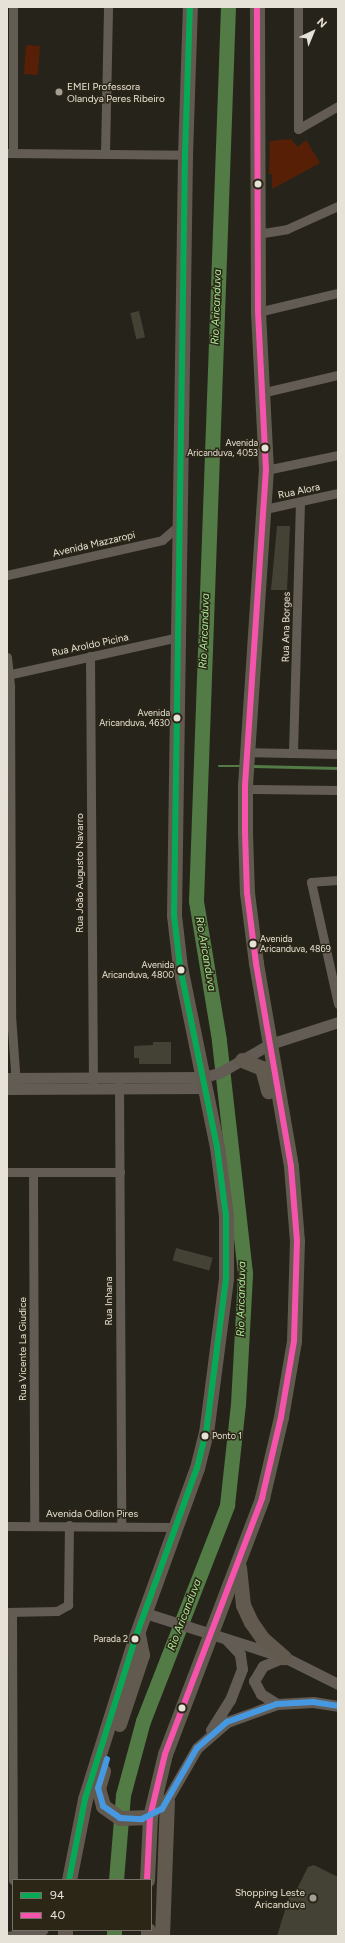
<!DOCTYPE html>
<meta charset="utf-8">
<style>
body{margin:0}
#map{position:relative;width:345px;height:1943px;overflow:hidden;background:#26231b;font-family:Figtree,sans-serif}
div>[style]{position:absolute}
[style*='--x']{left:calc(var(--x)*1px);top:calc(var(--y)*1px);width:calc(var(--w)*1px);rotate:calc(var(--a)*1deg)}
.green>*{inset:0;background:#572006;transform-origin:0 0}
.stream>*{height:2.5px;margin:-1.25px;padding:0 1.25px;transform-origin:1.25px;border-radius:1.25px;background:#527b46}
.river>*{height:15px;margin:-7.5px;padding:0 7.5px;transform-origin:7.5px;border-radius:7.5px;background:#527b46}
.building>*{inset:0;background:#444234;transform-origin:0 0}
.minor>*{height:9px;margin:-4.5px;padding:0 4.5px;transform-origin:4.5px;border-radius:4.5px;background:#635c54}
.tertiary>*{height:11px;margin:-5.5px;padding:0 5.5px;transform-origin:5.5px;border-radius:5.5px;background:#635c54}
.trunk>*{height:15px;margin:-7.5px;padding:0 7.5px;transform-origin:7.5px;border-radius:7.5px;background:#625a4f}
.bus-1>*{height:6px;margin:-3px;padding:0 3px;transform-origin:3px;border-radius:3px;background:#06aa56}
.bus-2>*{height:6px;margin:-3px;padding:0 3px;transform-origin:3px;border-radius:3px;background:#f653ac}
.bus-3>*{height:6px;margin:-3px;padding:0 3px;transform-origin:3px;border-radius:3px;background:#4699e1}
.dots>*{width:11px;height:11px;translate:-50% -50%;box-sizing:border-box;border:2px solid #2b2616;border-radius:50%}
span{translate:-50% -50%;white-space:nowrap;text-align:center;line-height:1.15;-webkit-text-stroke:3px #2b2616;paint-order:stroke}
.bus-label{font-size:9px;color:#e6e2d8}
.right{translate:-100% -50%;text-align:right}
.left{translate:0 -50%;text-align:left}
.poi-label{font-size:10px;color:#e6e2d8}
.street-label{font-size:10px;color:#e6e2d8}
.water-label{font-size:11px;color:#a9eb97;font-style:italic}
.frame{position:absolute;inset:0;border:8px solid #e6e2d8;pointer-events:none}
.legend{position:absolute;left:12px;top:1879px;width:140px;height:52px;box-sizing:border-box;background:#2b2616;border:1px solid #767164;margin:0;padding:5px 7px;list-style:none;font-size:12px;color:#e6e2d8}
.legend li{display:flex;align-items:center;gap:8px;height:20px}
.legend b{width:20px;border:1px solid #767164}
.north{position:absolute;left:293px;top:12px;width:40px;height:40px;-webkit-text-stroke:3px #2b2616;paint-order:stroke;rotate:44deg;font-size:11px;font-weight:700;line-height:16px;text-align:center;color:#e6e2d8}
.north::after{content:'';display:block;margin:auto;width:14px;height:18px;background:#e6e2d8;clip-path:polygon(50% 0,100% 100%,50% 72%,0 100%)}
</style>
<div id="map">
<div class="green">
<i style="left:26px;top:45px;width:14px;height:29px;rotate:4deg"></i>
<i style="clip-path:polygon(291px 139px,298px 147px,306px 140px,320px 163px,272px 189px,272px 174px,269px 174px,270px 141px)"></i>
</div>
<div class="stream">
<i style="--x:219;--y:766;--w:23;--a:0"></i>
<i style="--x:251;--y:766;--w:87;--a:1.3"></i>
</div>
<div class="river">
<i style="--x:116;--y:1880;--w:85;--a:-85.3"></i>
<i style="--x:123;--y:1795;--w:77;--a:-74.9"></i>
<i style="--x:143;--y:1721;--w:232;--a:-68.7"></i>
<i style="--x:227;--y:1505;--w:102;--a:-83.8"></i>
<i style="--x:238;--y:1404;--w:131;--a:-86.9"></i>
<i style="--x:245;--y:1273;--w:234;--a:-96.4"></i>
<i style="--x:219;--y:1040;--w:141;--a:-99.4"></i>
<i style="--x:196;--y:901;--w:895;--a:-87.95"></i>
<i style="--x:114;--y:1936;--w:6;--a:-90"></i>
</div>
<div class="building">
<i style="left:139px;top:311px;width:27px;height:9px;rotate:77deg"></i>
<i style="clip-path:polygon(277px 526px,290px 526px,287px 590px,271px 590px)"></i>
<i style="clip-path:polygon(153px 1042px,171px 1042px,171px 1064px,139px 1064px,139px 1058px,134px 1058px,134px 1046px,153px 1045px)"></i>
<i style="left:176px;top:1248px;width:38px;height:13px;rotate:15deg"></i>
<i style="clip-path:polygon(314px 1865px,338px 1877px,338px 1936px,277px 1936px,291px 1891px,295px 1893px,308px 1867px)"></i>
</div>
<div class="minor">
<i style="--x:13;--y:7;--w:146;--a:90"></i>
<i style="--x:298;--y:7;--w:122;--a:90"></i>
<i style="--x:298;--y:129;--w:46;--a:-29.9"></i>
<i style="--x:7;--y:153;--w:178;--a:0.6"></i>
<i style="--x:105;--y:153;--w:146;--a:-88.8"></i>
<i style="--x:257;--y:234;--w:30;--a:-9"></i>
<i style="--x:287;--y:229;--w:56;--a:-24.3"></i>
<i style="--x:258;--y:312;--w:82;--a:-13.4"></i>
<i style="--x:261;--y:393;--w:79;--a:-13.2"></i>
<i style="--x:266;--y:470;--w:74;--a:-11.8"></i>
<i style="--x:265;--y:509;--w:75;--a:-12.4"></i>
<i style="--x:7;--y:575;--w:159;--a:-12.7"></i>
<i style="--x:162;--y:540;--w:23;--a:-41"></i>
<i style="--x:90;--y:656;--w:427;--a:89.6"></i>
<i style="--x:7;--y:657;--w:31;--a:84"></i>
<i style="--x:10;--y:688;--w:327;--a:89.8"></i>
<i style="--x:11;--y:1015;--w:70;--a:85.9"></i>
<i style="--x:7;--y:675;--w:175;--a:-12.5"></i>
<i style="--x:247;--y:752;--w:91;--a:1.3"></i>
<i style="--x:293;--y:752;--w:250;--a:-88.4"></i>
<i style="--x:245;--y:789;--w:93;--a:0.6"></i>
<i style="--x:338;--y:880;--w:27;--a:176"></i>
<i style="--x:311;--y:882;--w:125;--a:77.5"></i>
<i style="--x:119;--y:1083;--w:442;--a:89.7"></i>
<i style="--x:7;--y:1172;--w:113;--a:0"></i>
<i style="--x:33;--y:1172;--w:353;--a:89.8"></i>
<i style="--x:7;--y:1526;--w:170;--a:0.3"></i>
<i style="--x:7;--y:1612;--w:50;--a:-1.1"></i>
<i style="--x:57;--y:1611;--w:13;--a:-29"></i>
<i style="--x:68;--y:1605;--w:80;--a:-89.3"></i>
<i style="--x:12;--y:1612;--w:268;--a:89.8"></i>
<i style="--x:7;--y:1936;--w:37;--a:-9"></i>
</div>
<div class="tertiary">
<i style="--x:7;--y:1078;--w:196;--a:-0.3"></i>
<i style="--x:203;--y:1077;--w:16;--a:-14"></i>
<i style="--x:219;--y:1073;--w:59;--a:-29.6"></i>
<i style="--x:270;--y:1044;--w:71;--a:-17.9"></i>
<i style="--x:7;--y:1089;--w:198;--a:-0.3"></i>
<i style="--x:145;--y:1613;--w:146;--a:17.6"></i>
<i style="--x:284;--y:1657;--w:60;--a:26.6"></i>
<i style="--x:277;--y:1704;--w:19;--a:-148"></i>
<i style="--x:261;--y:1694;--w:15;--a:-118"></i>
<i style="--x:254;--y:1681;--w:17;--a:-59"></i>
<i style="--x:263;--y:1666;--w:23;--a:-23"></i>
<i style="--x:211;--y:1730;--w:36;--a:-58"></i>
<i style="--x:230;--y:1700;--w:33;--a:-69"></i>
<i style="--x:242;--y:1669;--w:15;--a:-98"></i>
<i style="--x:240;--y:1654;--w:21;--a:-133"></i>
<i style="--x:163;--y:1807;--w:68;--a:-60"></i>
<i style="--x:197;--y:1748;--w:40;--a:-41"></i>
<i style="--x:227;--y:1722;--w:53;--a:-19.8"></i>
<i style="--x:277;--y:1704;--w:36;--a:-3"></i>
<i style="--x:313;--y:1702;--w:25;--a:9"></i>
</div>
<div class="trunk">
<i style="--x:242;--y:1060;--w:22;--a:22"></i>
<i style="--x:262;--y:1068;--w:24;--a:75"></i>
<i style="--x:239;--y:1567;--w:38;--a:84"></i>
<i style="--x:243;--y:1605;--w:19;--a:65"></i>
<i style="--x:251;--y:1622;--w:21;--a:55"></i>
<i style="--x:263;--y:1639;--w:28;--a:41"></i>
<i style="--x:119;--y:1724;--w:73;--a:-71.6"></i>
<i style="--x:142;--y:1655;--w:21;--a:-101"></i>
<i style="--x:103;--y:1771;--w:18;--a:106"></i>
<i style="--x:98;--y:1788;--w:19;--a:74"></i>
<i style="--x:103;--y:1806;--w:21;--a:35"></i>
<i style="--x:120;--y:1818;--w:30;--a:-2"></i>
<i style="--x:69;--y:1880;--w:83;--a:-78.8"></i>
<i style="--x:85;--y:1799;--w:168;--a:-72.6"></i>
<i style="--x:135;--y:1639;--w:182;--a:-70.1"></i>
<i style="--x:197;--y:1468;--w:36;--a:-76"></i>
<i style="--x:206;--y:1433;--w:156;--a:-82.6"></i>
<i style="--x:226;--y:1278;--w:62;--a:-90"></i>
<i style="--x:226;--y:1216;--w:70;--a:-97.4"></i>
<i style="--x:217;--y:1147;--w:184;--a:-101.6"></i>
<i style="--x:180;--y:967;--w:52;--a:-96.6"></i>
<i style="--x:174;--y:915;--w:760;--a:-89.17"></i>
<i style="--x:185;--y:155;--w:148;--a:-88.1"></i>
<i style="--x:147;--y:1880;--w:63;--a:-87.3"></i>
<i style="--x:150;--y:1817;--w:65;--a:-76.6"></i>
<i style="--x:165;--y:1754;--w:274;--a:-69.2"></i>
<i style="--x:262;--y:1498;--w:83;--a:-76.8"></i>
<i style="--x:281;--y:1417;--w:77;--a:-80.3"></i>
<i style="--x:294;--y:1341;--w:100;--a:-88.3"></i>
<i style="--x:297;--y:1241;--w:75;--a:-94.6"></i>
<i style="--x:291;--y:1166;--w:206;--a:-99.8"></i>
<i style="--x:256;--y:963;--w:71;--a:-97.3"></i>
<i style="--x:247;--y:893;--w:61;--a:-91.9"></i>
<i style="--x:245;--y:832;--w:47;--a:-90"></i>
<i style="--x:245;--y:785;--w:316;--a:-86.2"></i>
<i style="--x:266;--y:470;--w:158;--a:-92.9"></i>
<i style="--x:258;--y:312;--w:305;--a:-90.2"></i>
<i style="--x:65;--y:1930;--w:6;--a:90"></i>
<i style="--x:148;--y:1930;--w:6;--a:90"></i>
<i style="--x:162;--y:1936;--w:135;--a:-87.9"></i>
</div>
<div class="bus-1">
<i style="--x:69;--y:1880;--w:83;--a:-78.8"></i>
<i style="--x:85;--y:1799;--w:168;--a:-72.6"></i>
<i style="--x:135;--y:1639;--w:182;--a:-70.1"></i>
<i style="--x:197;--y:1468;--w:36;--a:-76"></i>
<i style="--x:206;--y:1433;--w:156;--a:-82.6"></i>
<i style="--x:226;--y:1278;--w:62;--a:-90"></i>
<i style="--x:226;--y:1216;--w:70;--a:-97.4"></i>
<i style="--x:217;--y:1147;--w:184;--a:-101.6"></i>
<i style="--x:180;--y:967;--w:52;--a:-96.6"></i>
<i style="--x:174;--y:915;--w:760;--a:-89.17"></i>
<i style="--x:185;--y:155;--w:148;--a:-88.1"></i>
</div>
<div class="bus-2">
<i style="--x:147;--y:1880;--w:63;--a:-87.3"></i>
<i style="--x:150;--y:1817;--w:65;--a:-76.6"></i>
<i style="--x:165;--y:1754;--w:274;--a:-69.2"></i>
<i style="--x:262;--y:1498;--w:83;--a:-76.8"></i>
<i style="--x:281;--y:1417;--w:77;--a:-80.3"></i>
<i style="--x:294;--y:1341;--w:100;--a:-88.3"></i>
<i style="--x:297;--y:1241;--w:75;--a:-94.6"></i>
<i style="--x:291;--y:1166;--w:206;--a:-99.8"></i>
<i style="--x:256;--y:963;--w:71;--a:-97.3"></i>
<i style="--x:247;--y:893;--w:61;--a:-91.9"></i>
<i style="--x:245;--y:832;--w:47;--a:-90"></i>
<i style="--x:245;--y:785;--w:316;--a:-86.2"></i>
<i style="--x:266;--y:470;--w:158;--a:-92.9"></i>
<i style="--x:258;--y:312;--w:305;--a:-90.2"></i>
</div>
<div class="bus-3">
<i style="--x:107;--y:1759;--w:30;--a:107"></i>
<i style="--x:98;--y:1788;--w:19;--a:74"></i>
<i style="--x:103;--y:1806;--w:21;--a:35"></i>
<i style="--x:120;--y:1818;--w:22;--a:3"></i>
<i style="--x:142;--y:1819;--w:22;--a:-27"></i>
<i style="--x:162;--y:1809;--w:70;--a:-60.2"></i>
<i style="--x:197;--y:1748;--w:40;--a:-41"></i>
<i style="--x:227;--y:1722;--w:53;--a:-19.8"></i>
<i style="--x:277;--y:1704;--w:36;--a:-3"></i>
<i style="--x:313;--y:1702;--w:25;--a:9"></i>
</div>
<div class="dots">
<i style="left:59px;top:92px;background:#a39f96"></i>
<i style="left:258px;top:184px;background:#e6e2d8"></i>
<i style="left:265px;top:448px;background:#e6e2d8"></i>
<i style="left:177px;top:718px;background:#e6e2d8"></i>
<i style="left:253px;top:944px;background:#e6e2d8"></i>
<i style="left:181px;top:970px;background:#e6e2d8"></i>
<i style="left:205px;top:1436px;background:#e6e2d8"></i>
<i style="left:135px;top:1639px;background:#e6e2d8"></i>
<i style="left:182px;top:1708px;background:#e6e2d8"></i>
<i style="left:313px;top:1898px;background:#a39f96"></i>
</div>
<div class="bus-label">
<span class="right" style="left:258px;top:448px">Avenida<br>Aricanduva, 4053</span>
<span class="right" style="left:170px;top:718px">Avenida<br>Aricanduva, 4630</span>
<span class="left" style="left:260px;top:944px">Avenida<br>Aricanduva, 4869</span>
<span class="right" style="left:174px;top:970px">Avenida<br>Aricanduva, 4800</span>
<span class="left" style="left:212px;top:1436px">Ponto 1</span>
<span class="right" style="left:128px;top:1639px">Parada 2</span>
</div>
<div class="poi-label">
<span class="left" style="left:67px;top:92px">EMEI Professora<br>Olandya Peres Ribeiro</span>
<span class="right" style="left:305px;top:1898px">Shopping Leste<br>Aricanduva</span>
</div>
<div class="street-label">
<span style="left:299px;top:491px;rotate:-12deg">Rua Alora</span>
<span style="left:94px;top:544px;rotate:-13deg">Avenida Mazzaropi</span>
<span style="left:286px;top:627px;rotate:-89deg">Rua Ana Borges</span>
<span style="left:90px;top:645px;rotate:-12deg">Rua Aroldo Picina</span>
<span style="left:80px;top:873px;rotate:-90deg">Rua João Augusto Navarro</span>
<span style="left:109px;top:1301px;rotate:-90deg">Rua Inhana</span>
<span style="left:23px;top:1349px;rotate:-90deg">Rua Vicente La Giudice</span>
<span style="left:92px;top:1514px">Avenida Odilon Pires</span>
</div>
<div class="water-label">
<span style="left:217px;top:307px;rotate:-88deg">Rio Aricanduva</span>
<span style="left:205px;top:631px;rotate:-88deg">Rio Aricanduva</span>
<span style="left:205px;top:954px;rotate:80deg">Rio Aricanduva</span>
<span style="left:242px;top:1299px;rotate:-89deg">Rio Aricanduva</span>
<span style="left:185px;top:1615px;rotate:-69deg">Rio Aricanduva</span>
</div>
<div class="frame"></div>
<ul class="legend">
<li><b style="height:5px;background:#06aa56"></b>94</li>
<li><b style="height:5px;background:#f653ac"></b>40</li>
</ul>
<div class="north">N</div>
</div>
